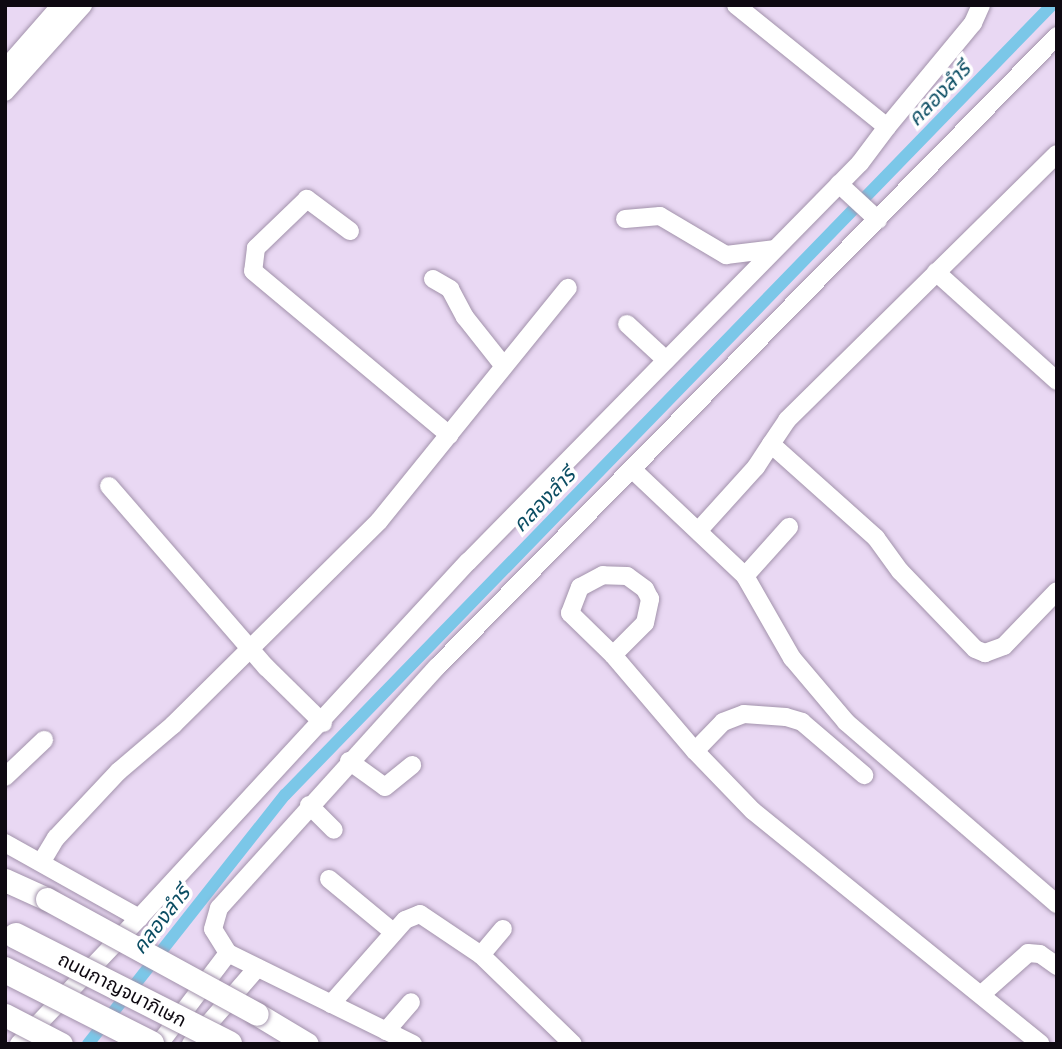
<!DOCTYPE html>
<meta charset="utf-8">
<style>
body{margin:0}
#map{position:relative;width:1062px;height:1049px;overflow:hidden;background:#e9d8f3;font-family:"PT Sans","Noto Sans Thai",sans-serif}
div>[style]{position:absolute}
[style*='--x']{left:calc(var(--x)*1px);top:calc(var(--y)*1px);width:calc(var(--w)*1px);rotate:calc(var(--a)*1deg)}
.canal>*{height:12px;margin:-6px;padding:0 6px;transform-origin:6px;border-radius:6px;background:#7bc7e8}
.roads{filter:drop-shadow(0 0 2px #a292ab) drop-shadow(0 0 2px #a292ab)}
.minor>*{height:18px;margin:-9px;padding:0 9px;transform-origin:9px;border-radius:9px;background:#fff}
.major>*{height:23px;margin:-11.5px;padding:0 11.5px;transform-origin:11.5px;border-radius:11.5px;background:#fff}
.bridges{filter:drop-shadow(0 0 2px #a292ab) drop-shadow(0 0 2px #a292ab)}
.major-bridge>*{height:23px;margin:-11.5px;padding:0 11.5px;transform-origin:11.5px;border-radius:11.5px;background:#fff}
.highway-bridge>*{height:26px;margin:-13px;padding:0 13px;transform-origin:13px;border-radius:13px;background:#fff}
span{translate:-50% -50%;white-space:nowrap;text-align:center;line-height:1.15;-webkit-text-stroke:7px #fff;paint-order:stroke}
.street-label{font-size:19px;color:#0e0911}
.water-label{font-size:21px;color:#0b4d63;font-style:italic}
.frame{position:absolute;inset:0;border:7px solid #0e0911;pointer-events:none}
</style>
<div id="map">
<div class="canal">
<i style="--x:88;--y:1044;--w:318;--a:-51.7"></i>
<i style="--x:285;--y:795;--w:1101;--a:-45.85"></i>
</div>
<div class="roads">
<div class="minor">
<i style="--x:5;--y:69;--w:85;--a:-48.8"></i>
<i style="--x:5;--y:92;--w:117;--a:-48.1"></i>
<i style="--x:887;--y:127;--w:135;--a:-50.4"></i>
<i style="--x:973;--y:23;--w:20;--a:-66"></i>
<i style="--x:839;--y:184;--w:53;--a:42.7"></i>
<i style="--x:625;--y:219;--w:35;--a:-5"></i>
<i style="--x:660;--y:216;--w:77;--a:30.6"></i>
<i style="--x:726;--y:255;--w:48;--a:-7.1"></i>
<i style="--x:350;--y:231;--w:54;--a:-143.3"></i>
<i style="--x:307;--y:199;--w:71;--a:136.1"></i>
<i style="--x:256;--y:248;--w:23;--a:97"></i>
<i style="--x:253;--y:271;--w:256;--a:39.9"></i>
<i style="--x:936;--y:272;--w:163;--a:42"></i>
<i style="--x:433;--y:279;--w:20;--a:30"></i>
<i style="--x:450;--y:289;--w:32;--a:62"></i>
<i style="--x:465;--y:317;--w:61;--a:51.6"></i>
<i style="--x:627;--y:324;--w:53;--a:42.7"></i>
<i style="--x:771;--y:444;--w:29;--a:-56"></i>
<i style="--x:787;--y:420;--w:379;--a:-44.6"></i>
<i style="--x:633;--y:470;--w:154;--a:43.4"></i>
<i style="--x:745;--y:576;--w:95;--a:60.2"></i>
<i style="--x:792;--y:658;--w:84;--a:49.8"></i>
<i style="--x:846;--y:722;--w:279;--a:40.8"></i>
<i style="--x:109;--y:486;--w:240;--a:49.1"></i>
<i style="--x:266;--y:667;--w:80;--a:44.5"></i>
<i style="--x:699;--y:530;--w:85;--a:-47.9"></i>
<i style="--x:756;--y:467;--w:27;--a:-57"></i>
<i style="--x:771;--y:444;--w:141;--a:41.8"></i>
<i style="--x:876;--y:538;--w:41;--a:54"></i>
<i style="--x:900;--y:571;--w:108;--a:46.1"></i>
<i style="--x:975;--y:649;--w:11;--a:22"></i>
<i style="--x:985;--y:653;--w:20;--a:-20"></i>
<i style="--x:1004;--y:646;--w:76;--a:-46.1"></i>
<i style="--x:745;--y:576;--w:66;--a:-48.1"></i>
<i style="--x:613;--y:655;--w:45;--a:-45"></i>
<i style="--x:645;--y:623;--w:25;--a:-78"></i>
<i style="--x:650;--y:599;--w:11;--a:-117"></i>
<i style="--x:645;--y:589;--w:22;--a:-144"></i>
<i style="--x:627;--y:576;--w:24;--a:-178"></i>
<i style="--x:603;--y:575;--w:26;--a:152"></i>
<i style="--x:580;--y:587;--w:28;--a:111"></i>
<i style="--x:570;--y:613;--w:60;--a:44.3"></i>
<i style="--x:613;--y:655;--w:126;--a:49.5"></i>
<i style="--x:695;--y:751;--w:83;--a:46"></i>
<i style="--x:753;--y:811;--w:370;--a:39"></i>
<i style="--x:695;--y:751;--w:40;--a:-46"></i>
<i style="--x:723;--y:722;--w:22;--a:-21"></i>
<i style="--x:744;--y:714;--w:42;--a:4.1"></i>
<i style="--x:786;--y:717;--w:17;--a:17"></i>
<i style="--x:802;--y:722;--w:82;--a:40.5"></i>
<i style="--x:349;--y:761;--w:44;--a:35.8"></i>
<i style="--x:385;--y:787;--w:35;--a:-39"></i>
<i style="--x:5;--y:777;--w:54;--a:-43.5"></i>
<i style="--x:309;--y:805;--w:35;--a:45"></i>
<i style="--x:5;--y:843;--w:154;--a:29.2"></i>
<i style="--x:139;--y:918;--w:174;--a:133.6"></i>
<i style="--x:42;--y:861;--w:27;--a:-59"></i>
<i style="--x:56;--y:838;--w:92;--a:-46.8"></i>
<i style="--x:119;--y:771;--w:71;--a:-40.4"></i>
<i style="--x:173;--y:725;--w:290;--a:-44.7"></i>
<i style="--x:379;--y:521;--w:300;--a:-51"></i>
<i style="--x:329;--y:879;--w:83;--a:39.6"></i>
<i style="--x:139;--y:918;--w:485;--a:-47.3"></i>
<i style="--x:468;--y:562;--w:559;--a:-45.51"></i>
<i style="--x:860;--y:163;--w:45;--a:-53.1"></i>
<i style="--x:887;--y:127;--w:194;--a:-141.1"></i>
<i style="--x:481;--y:955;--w:34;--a:-50"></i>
<i style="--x:983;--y:993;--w:60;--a:-41.6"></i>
<i style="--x:1028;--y:953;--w:12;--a:5"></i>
<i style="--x:1040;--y:954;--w:21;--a:35"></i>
<i style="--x:331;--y:1004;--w:112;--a:-48.6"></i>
<i style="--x:405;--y:920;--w:16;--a:-22"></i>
<i style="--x:420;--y:914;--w:73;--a:33.9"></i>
<i style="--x:481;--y:955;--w:128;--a:44.1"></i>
<i style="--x:386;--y:1031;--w:38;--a:-49"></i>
<i style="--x:159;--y:1044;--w:114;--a:-52.8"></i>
<i style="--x:191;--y:1044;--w:101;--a:-49"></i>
<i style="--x:413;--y:1044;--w:206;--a:-153.8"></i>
<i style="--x:228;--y:953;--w:28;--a:-122"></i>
<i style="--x:213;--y:929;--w:22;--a:-74"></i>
<i style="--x:219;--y:908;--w:325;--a:-47.9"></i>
<i style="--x:437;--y:667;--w:885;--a:-45.5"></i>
</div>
<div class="major">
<i style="--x:5;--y:880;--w:46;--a:24.3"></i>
<i style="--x:257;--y:1014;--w:58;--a:31"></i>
</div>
</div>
<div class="bridges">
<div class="major-bridge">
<i style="--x:47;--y:899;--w:239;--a:28.7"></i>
<i style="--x:5;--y:1015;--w:63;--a:27.4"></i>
</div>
<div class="highway-bridge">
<i style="--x:16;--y:936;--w:239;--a:26.9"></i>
<i style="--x:5;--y:970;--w:164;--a:26.9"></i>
</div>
</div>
<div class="street-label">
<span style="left:122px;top:990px;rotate:27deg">ถนนกาญจนาภิเษก</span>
</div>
<div class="water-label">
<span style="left:939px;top:94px;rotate:-46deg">คลองลำรี</span>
<span style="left:544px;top:500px;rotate:-46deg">คลองลำรี</span>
<span style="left:161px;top:920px;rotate:-52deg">คลองลำรี</span>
</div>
<div class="frame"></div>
</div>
